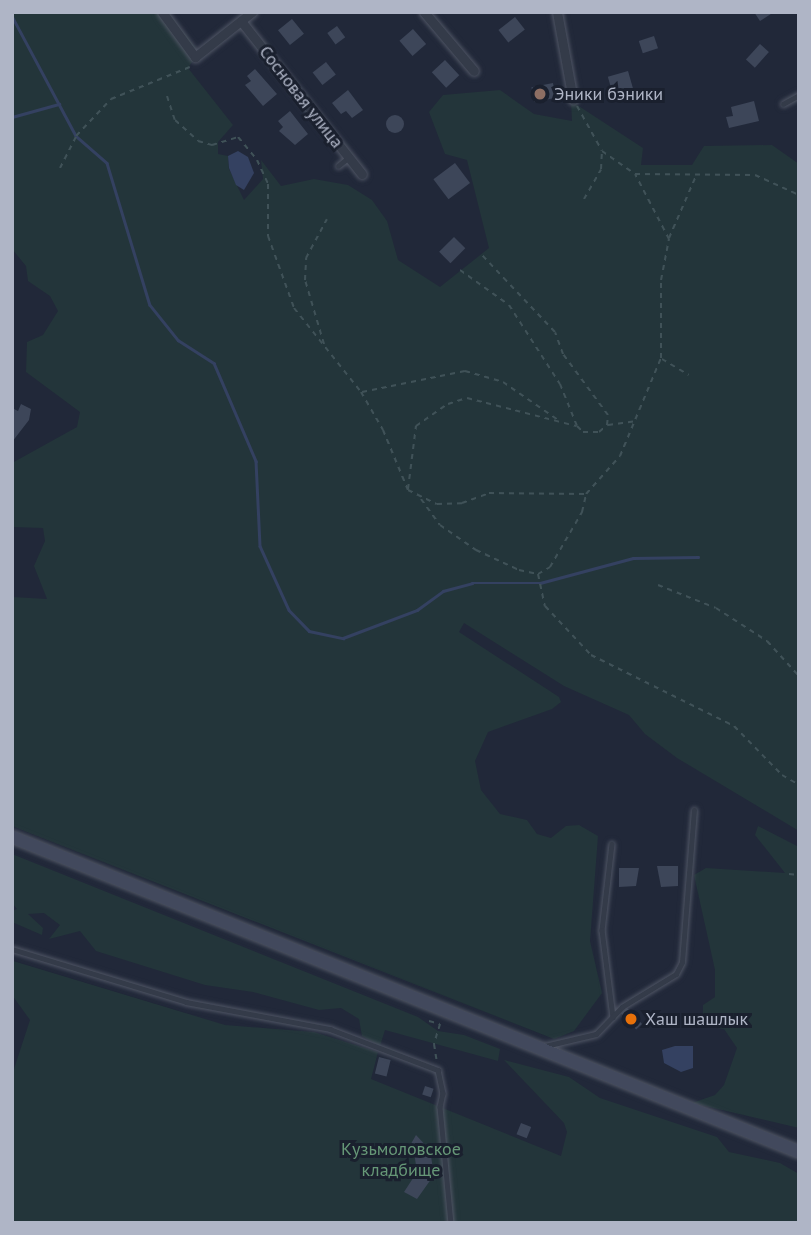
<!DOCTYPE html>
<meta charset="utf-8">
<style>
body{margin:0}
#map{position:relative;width:811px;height:1235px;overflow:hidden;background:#212839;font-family:"PT Sans",sans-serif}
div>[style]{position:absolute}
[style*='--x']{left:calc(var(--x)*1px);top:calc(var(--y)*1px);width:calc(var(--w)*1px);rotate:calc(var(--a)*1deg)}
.green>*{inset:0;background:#23353a}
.water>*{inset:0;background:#344161}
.stream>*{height:2.5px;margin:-1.25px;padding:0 1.25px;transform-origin:1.25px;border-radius:1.25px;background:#344161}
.building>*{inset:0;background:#3d4659;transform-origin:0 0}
.round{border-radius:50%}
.path>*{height:2px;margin-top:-1px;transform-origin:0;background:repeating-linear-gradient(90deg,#405258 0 5px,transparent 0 10px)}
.roads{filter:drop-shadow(0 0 2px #4f5564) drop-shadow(0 0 2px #4f5564)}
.lane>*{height:4.5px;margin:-2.25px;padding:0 2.25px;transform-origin:2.25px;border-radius:2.25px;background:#343b49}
.street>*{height:9px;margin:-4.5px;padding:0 4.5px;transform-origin:4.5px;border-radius:4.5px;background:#343b49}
.secondary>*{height:12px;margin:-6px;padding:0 6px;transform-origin:6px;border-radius:6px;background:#42495d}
.dots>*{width:19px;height:19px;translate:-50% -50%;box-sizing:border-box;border:4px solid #1a202e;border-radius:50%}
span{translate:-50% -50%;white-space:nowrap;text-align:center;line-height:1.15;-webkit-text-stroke:6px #1a202e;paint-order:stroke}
.poi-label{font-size:18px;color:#afb5c6}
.left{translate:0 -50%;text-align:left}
.street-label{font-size:18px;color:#afb5c6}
.park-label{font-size:18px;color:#669777}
.frame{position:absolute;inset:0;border:14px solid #afb5c6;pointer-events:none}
</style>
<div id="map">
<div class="green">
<i style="clip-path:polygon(12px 12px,168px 12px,199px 52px,188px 68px,233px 125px,218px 142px,218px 154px,228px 156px,229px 169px,244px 200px,263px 179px,261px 160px,281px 186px,314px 179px,348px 185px,372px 200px,387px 221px,398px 260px,440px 287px,489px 248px,467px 160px,445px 154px,429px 112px,443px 95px,500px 90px,534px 114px,572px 121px,571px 101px,643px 148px,641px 165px,692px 165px,704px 146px,772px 145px,799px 164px,799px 831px,677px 758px,645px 734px,629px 715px,564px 686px,464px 623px,459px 632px,559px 697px,561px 702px,552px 709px,488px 732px,475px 761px,481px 790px,500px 814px,527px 820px,537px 834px,551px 838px,566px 826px,579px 825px,598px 836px,590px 941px,602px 993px,574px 1031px,554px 1039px,12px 826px,12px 597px,47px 599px,34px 566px,45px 541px,43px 528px,12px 527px,12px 463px,77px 427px,80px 412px,26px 372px,27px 342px,43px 335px,58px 311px,50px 296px,28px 281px,26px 266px,12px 249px)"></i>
<i style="clip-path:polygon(758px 826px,799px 847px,799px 1128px,692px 1103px,715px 1095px,724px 1085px,737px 1048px,724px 1029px,703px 1026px,703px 1005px,715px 997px,715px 970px,694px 875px,706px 868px,785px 873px,755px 835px)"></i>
<i style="clip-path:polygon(12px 854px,418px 1017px,438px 1031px,464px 1035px,500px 1049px,498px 1061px,385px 1030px,380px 1046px,362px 1036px,359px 1019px,341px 1008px,319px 1010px,253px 992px,205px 985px,96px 951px,80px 931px,49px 939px,60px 925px,44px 913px,28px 914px,43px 928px,42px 935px,12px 922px,12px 911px,17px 909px,12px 903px)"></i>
<i style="clip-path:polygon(13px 961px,225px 1025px,314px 1032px,378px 1052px,371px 1079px,561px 1156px,567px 1132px,564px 1123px,504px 1060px,569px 1077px,600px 1098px,717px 1137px,729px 1152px,780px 1163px,799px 1174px,799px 1223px,12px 1223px,12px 1075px,30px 1020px,12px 995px)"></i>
</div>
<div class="water">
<i style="clip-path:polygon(238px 151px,248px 157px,254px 173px,244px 190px,236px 185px,229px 168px,228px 156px)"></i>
<i style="clip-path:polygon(675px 1046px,693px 1046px,693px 1068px,681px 1072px,664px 1063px,662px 1050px)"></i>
</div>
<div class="stream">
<i style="--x:12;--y:16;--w:136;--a:61.9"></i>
<i style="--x:76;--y:136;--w:41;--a:41.1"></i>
<i style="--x:107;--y:163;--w:148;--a:73.2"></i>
<i style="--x:150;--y:305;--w:45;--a:51.3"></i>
<i style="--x:178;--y:340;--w:43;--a:32.6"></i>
<i style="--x:214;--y:363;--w:107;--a:66.8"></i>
<i style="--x:256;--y:461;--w:85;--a:87.3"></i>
<i style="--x:260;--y:546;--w:70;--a:65.6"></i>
<i style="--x:289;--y:610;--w:29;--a:46"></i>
<i style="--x:309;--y:631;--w:35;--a:12"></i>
<i style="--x:343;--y:638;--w:79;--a:-20.7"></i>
<i style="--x:417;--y:610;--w:32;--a:-36"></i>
<i style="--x:443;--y:591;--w:30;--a:-15"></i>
<i style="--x:472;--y:583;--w:68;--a:0"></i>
<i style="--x:540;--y:583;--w:96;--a:-15"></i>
<i style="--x:633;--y:558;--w:65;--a:-0.9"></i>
<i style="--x:12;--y:117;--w:49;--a:-15.5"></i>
</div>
<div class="building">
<i style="clip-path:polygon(754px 12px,774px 12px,760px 21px)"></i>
<i style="left:515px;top:17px;width:16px;height:21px;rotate:52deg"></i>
<i style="left:292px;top:19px;width:19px;height:18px;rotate:51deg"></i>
<i style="left:337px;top:26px;width:14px;height:12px;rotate:54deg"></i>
<i style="left:413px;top:29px;width:20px;height:18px;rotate:49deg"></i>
<i style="left:654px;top:36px;width:13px;height:16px;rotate:72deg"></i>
<i style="left:760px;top:44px;width:12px;height:21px;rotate:42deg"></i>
<i style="left:445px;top:60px;width:21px;height:18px;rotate:47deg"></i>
<i style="left:326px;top:62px;width:16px;height:17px;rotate:52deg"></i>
<i style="clip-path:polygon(255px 69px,277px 94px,263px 106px,245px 85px,251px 81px,247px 76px)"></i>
<i style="left:628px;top:71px;width:19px;height:21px;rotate:74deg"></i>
<i style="left:553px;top:83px;width:15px;height:22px;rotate:79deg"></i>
<i style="clip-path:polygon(348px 90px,363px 110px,352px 118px,346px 111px,341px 114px,332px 103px)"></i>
<i style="clip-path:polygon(754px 101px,759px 121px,729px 128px,726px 117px,733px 116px,731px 107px)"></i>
<i style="clip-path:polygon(290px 111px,308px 134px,295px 145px,279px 131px,283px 127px,278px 121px)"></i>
<i class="round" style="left:386px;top:115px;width:18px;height:18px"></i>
<i style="left:455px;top:163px;width:25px;height:27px;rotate:53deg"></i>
<i style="left:454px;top:237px;width:16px;height:21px;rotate:45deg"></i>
<i style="clip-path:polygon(21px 404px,31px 409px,29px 420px,12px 442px,12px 408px,18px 411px)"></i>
<i style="clip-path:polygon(657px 866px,678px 866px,678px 886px,661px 887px)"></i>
<i style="clip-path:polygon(619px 868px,639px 868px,636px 886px,619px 887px)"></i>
<i style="left:627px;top:1008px;width:22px;height:8px;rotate:47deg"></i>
<i style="left:379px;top:1057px;width:12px;height:17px;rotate:14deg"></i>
<i style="left:425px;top:1086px;width:9px;height:9px;rotate:18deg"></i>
<i style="left:521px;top:1123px;width:11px;height:12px;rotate:22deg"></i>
<i style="clip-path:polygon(416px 1135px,430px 1150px,434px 1175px,417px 1199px,404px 1192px,417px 1172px,414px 1152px,408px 1149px)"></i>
</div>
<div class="path">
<i style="--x:167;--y:96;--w:25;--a:72"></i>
<i style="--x:175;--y:120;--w:31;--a:42"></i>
<i style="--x:198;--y:141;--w:15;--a:16"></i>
<i style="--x:212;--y:145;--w:27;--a:-17"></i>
<i style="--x:238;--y:137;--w:30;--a:50"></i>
<i style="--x:257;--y:160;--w:26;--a:65"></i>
<i style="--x:268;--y:184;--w:52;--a:90"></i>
<i style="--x:268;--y:236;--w:77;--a:70.1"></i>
<i style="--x:294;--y:308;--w:107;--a:51.4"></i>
<i style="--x:361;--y:392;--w:44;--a:59.9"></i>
<i style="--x:383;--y:430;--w:65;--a:67.4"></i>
<i style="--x:408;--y:490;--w:32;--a:26"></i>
<i style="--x:437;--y:504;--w:25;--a:-2"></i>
<i style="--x:462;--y:503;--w:29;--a:-20"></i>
<i style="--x:489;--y:493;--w:97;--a:0.6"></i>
<i style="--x:586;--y:494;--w:51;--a:-48.2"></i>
<i style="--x:620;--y:456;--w:106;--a:-67.3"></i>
<i style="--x:661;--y:358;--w:78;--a:-90"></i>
<i style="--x:661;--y:280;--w:42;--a:-79"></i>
<i style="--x:669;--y:239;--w:73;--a:-117.6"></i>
<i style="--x:577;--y:106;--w:51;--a:60.9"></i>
<i style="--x:602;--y:151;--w:40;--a:34.9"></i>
<i style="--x:635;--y:174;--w:120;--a:0.5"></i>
<i style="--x:755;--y:175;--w:48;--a:24.4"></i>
<i style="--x:60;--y:168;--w:36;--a:-63"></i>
<i style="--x:76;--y:136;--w:51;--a:-46.6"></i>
<i style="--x:111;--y:99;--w:85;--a:-22.1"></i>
<i style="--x:584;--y:199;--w:34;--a:-60"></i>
<i style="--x:601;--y:169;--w:17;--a:-87"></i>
<i style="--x:669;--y:238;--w:68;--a:-66.5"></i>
<i style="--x:460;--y:270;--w:60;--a:35.5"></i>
<i style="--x:509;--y:305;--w:94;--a:57.2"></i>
<i style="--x:560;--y:384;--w:45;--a:68"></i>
<i style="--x:577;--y:426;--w:8;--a:45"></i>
<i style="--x:583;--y:432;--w:16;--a:0"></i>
<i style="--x:599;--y:432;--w:11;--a:-41"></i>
<i style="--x:607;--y:425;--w:10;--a:-84"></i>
<i style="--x:608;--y:415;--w:76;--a:-126.4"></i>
<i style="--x:563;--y:354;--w:23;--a:-110"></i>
<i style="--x:555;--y:332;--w:108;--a:-133.5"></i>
<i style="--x:324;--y:344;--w:67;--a:-106.5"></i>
<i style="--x:305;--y:280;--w:22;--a:-87"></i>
<i style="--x:306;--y:258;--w:44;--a:-61.7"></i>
<i style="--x:662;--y:359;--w:31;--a:31"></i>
<i style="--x:362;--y:392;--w:105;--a:-11.5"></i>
<i style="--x:465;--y:371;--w:40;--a:16"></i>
<i style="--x:503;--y:382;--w:67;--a:34.6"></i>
<i style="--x:608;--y:425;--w:29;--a:-8"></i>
<i style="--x:408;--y:489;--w:64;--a:-82.8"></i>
<i style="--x:416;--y:426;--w:39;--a:-35"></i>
<i style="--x:448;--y:404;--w:20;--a:-18"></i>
<i style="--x:467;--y:398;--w:113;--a:14.4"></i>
<i style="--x:421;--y:499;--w:32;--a:54"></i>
<i style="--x:440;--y:525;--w:44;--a:34.8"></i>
<i style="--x:476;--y:550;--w:47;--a:24.9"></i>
<i style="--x:519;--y:570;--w:19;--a:12"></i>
<i style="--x:538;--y:574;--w:14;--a:-30"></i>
<i style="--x:550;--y:567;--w:64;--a:-59.8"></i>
<i style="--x:582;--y:512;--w:18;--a:-77"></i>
<i style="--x:538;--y:574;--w:33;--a:78"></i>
<i style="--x:545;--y:606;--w:67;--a:46.8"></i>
<i style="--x:591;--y:655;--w:160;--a:26.4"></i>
<i style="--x:734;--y:726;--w:69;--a:45.6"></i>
<i style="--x:782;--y:775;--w:20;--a:30"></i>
<i style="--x:658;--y:585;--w:62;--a:21.6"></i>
<i style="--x:716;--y:608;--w:61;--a:32.9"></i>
<i style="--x:767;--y:641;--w:47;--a:47.6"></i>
<i style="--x:789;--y:874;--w:10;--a:6"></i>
<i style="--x:429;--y:1021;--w:11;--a:15"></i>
<i style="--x:440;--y:1024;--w:21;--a:107"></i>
<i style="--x:434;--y:1044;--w:18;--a:81"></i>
</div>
<div class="roads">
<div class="lane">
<i style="--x:783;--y:104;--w:18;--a:-29"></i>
<i style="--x:338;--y:166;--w:13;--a:-39"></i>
<i style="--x:612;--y:844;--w:87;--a:96.6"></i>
<i style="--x:602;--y:930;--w:88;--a:82.8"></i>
<i style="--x:12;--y:949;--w:182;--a:16.9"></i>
<i style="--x:186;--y:1002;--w:147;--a:10.6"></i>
<i style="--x:330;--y:1029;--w:116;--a:20.8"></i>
<i style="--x:438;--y:1070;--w:24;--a:78"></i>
<i style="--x:443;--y:1093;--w:14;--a:102"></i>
<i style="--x:545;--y:1046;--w:52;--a:-13.2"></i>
<i style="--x:596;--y:1034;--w:37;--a:-46"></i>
<i style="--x:622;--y:1007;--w:63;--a:-31.4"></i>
<i style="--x:676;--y:974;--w:13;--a:-63"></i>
<i style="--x:682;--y:962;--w:152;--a:-85.5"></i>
<i style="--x:440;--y:1107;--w:117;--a:84.6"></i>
</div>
<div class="street">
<i style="--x:162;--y:12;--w:56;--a:53.7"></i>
<i style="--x:195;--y:57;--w:73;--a:-38.3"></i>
<i style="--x:424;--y:12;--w:77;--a:49.7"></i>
<i style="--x:557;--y:12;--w:89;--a:79.7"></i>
<i style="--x:241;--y:21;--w:195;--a:51.7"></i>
</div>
<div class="secondary">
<i style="--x:12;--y:837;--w:848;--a:21.81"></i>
</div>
</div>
<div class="dots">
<i style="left:540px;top:94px;background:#8d6e63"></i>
<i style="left:631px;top:1019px;background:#e8710a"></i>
</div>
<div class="poi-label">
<span class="left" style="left:554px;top:94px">Эники бэники</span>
<span class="left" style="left:645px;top:1019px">Хаш шашлык</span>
</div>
<div class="street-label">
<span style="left:301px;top:97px;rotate:52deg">Сосновая улица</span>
</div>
<div class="park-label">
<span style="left:401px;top:1160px">Кузьмоловское<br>кладбище</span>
</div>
<div class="frame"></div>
</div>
